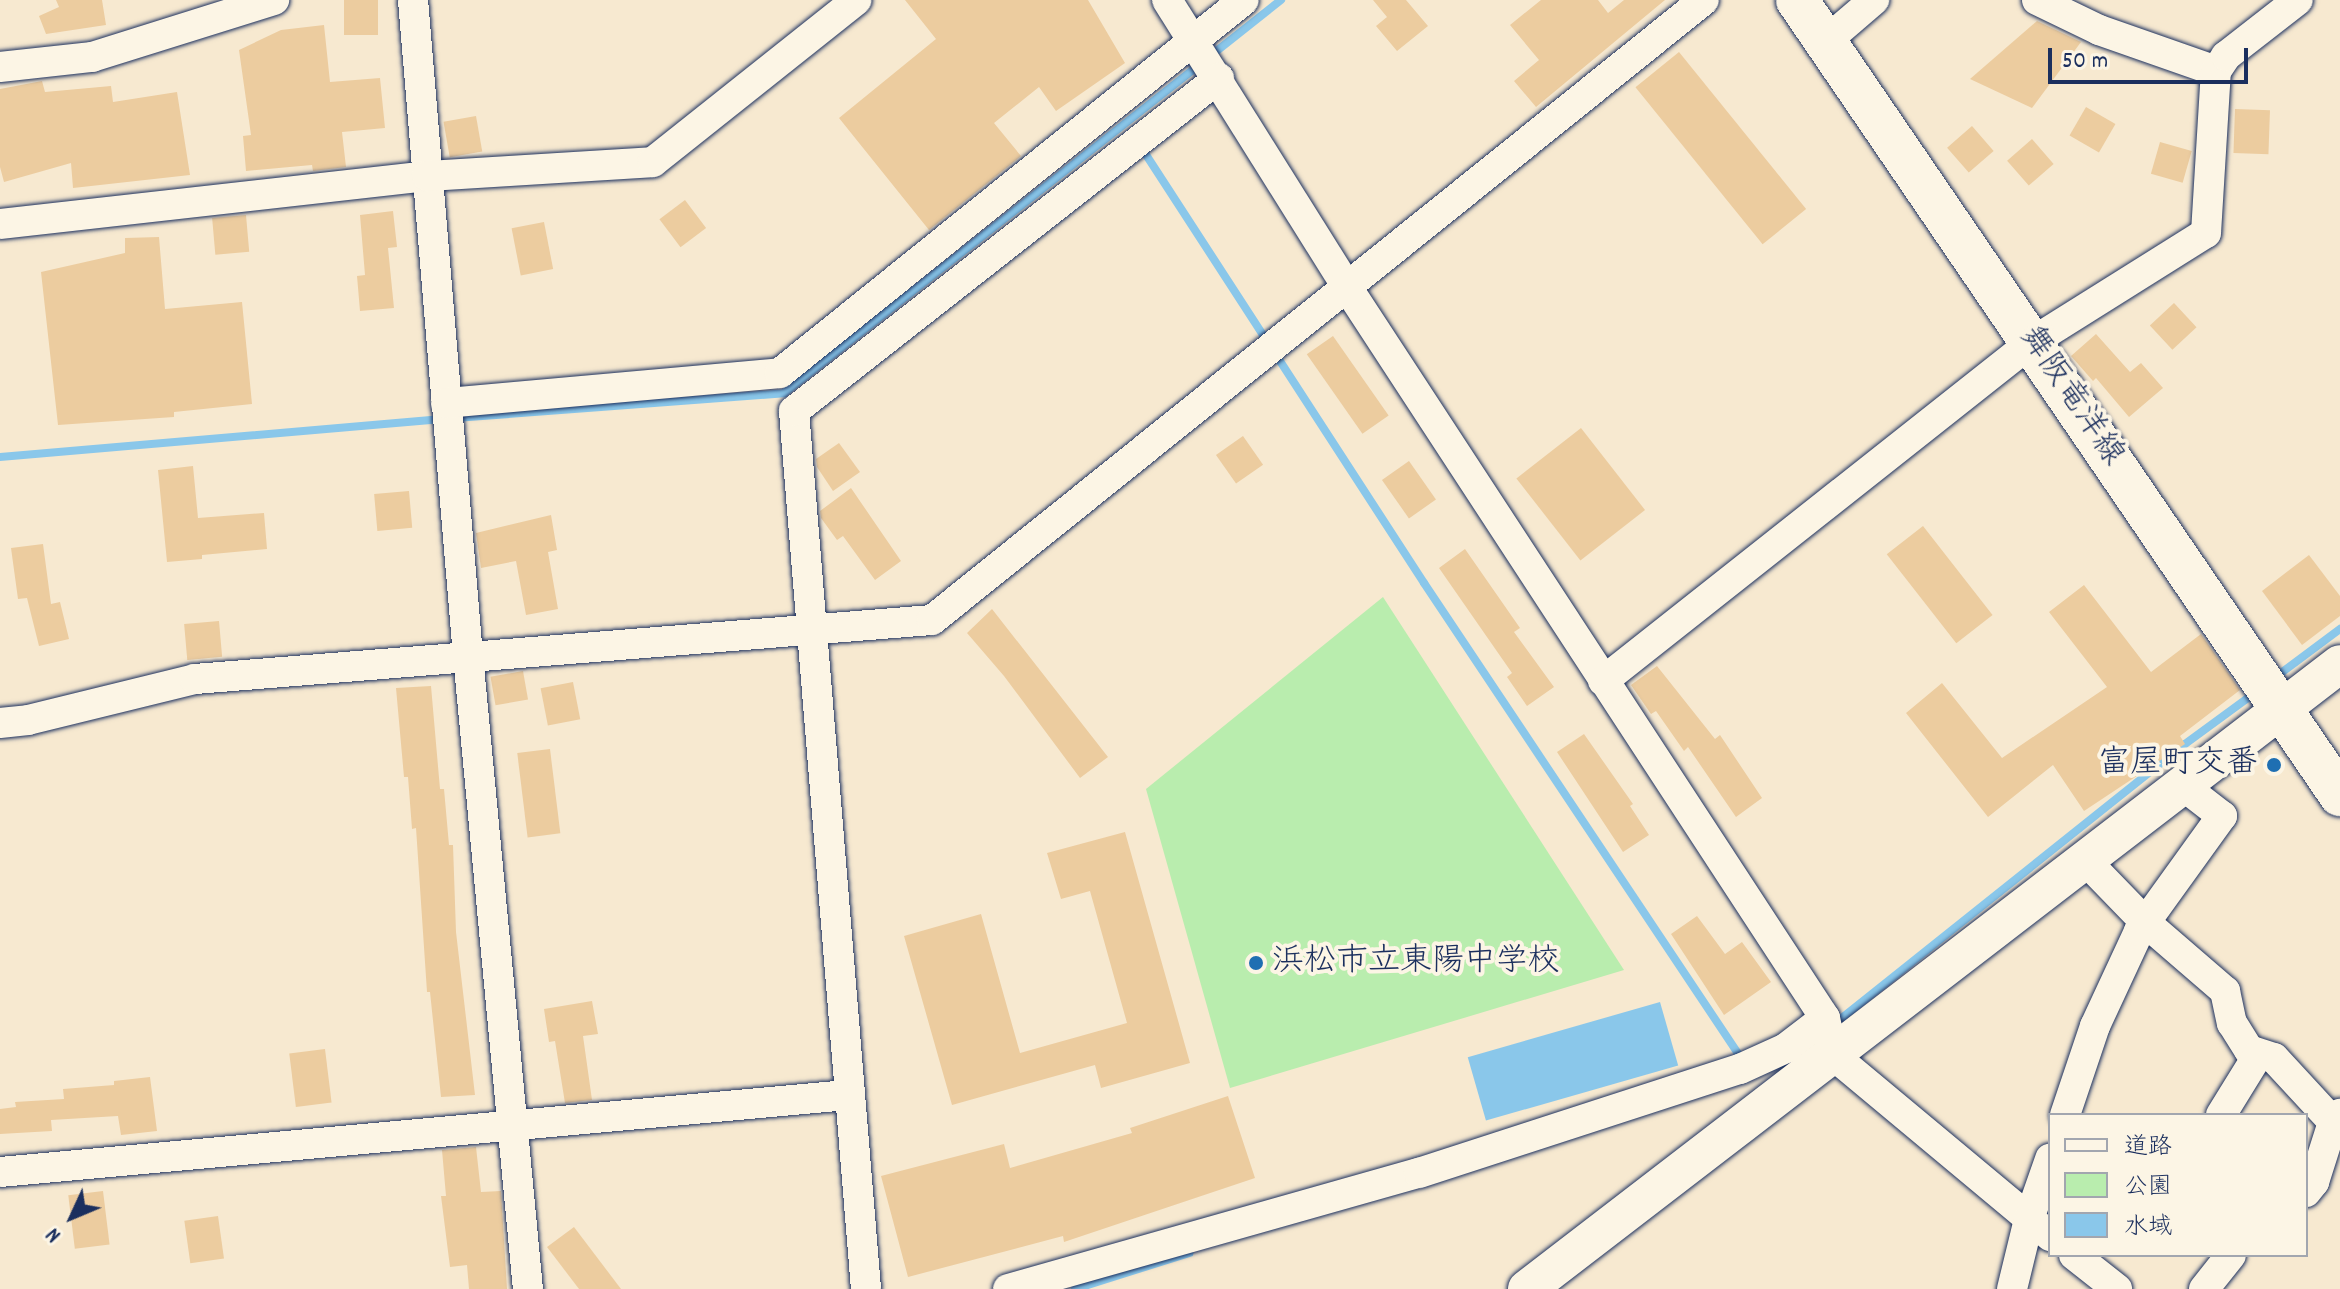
<!DOCTYPE html>
<meta charset="utf-8">
<style>
body{margin:0}
#map{position:relative;width:2340px;height:1289px;overflow:hidden;background:#f7e9d0;font-family:Dekko,"Klee One",sans-serif}
div>[style]{position:absolute}
[style*='--x']{left:calc(var(--x)*1px);top:calc(var(--y)*1px);width:calc(var(--w)*1px);rotate:calc(var(--a)*1deg)}
.green>*{inset:0;background:#b9edae}
.water>*{inset:0;background:#8ac7ea;transform-origin:0 0}
.stream>*{height:8px;margin:-4px;padding:0 4px;transform-origin:4px;border-radius:4px;background:#8ac7ea}
.building>*{inset:0;background:#eccc9f;transform-origin:0 0}
.roads{filter:drop-shadow(0 0 2px #1b2f5e) drop-shadow(0 0 2px #1b2f5e)}
.minor>*{height:30px;margin:-15px;padding:0 15px;transform-origin:15px;border-radius:15px;background:#fcf5e5}
.tertiary>*{height:38px;margin:-19px;padding:0 19px;transform-origin:19px;border-radius:19px;background:#fcf5e5}
.secondary>*{height:42px;margin:-21px;padding:0 21px;transform-origin:21px;border-radius:21px;background:#fcf5e5}
.dots>*{width:22px;height:22px;translate:-50% -50%;box-sizing:border-box;border:4px solid #fcf5e5;border-radius:50%}
span{translate:-50% -50%;white-space:nowrap;text-align:center;line-height:1.15;-webkit-text-stroke:8px #fcf5e5;paint-order:stroke}
.street-label{font-size:32px;color:#1b2f5e}
.poi-label{font-size:32px;color:#1b2f5e}
.right{translate:-100% -50%;text-align:right}
.left{translate:0 -50%;text-align:left}
.legend{position:absolute;left:2048px;top:1113px;width:260px;height:144px;box-sizing:border-box;background:#fcf5e5;border:2px solid #a2a6af;margin:0;padding:10px 14px;list-style:none;font-size:24px;color:#1b2f5e}
.legend li{display:flex;align-items:center;gap:16px;height:40px}
.legend b{width:40px;border:2px solid #a2a6af}
.north{position:absolute;left:32px;top:1177px;width:80px;height:80px;-webkit-text-stroke:6px #fcf5e5;paint-order:stroke;rotate:226deg;font-size:22px;font-weight:700;line-height:32px;text-align:center;color:#1b2f5e}
.north::after{content:'';display:block;margin:auto;width:28px;height:36px;background:#1b2f5e;clip-path:polygon(50% 0,100% 100%,50% 72%,0 100%)}
.scale{position:absolute;left:2048px;top:48px;width:200px;height:36px;box-sizing:border-box;border:4px solid #1b2f5e;border-top:0;padding-left:10px;font-size:24px;line-height:28px;white-space:nowrap;color:#1b2f5e;-webkit-text-stroke:6px #fcf5e5;paint-order:stroke}
</style>
<div id="map">
<div class="green">
<i style="clip-path:polygon(1383px 597px,1624px 970px,1230px 1088px,1146px 789px)"></i>
</div>
<div class="water">
<i style="left:1660px;top:1002px;width:66px;height:200px;rotate:74deg"></i>
</div>
<div class="stream">
<i style="--x:1209;--y:57;--w:92;--a:-38.4"></i>
<i style="--x:1141;--y:147;--w:520;--a:57.01"></i>
<i style="--x:1424;--y:583;--w:575;--a:56.28"></i>
<i style="--x:455;--y:418;--w:330;--a:-4.3"></i>
<i style="--x:784;--y:393;--w:529;--a:-38.32"></i>
<i style="--x:0;--y:457;--w:444;--a:-4.9"></i>
<i style="--x:2273;--y:679;--w:84;--a:-36.7"></i>
<i style="--x:1833;--y:1025;--w:450;--a:-38.6"></i>
<i style="--x:2185;--y:744;--w:88;--a:-36.2"></i>
<i style="--x:1075;--y:1289;--w:120;--a:-17.5"></i>
</div>
<div class="building">
<i style="clip-path:polygon(56px 0,102px 0,106px 25px,46px 34px,39px 16px,59px 7px)"></i>
<i style="left:344px;top:0;width:34px;height:35px"></i>
<i style="clip-path:polygon(905px 0,1088px 0,1125px 63px,1056px 111px,1039px 87px,994px 123px,1021px 156px,929px 230px,839px 118px,936px 39px)"></i>
<i style="clip-path:polygon(1373px 0,1406px 0,1428px 26px,1397px 51px,1376px 26px,1387px 17px)"></i>
<i style="clip-path:polygon(1541px 0,1598px 0,1608px 13px,1624px 0,1665px 0,1536px 107px,1514px 81px,1539px 60px,1510px 25px)"></i>
<i style="clip-path:polygon(2037px 21px,2081px 42px,2032px 108px,1970px 79px)"></i>
<i style="clip-path:polygon(324px 25px,330px 82px,380px 78px,385px 128px,342px 132px,346px 167px,313px 171px,312px 165px,246px 171px,243px 136px,251px 135px,239px 50px,281px 30px)"></i>
<i style="left:1679px;top:52px;width:202px;height:56px;rotate:51deg"></i>
<i style="clip-path:polygon(42px 81px,45px 92px,111px 86px,113px 102px,177px 92px,190px 175px,73px 188px,71px 163px,4px 182px,0 167px,0 89px)"></i>
<i style="left:2086px;top:107px;width:34px;height:33px;rotate:30deg"></i>
<i style="left:2235px;top:109px;width:35px;height:44px;rotate:2deg"></i>
<i style="left:476px;top:116px;width:36px;height:33px;rotate:80deg"></i>
<i style="left:1972px;top:126px;width:33px;height:33px;rotate:49deg"></i>
<i style="left:2032px;top:139px;width:33px;height:33px;rotate:49deg"></i>
<i style="left:2160px;top:142px;width:33px;height:33px;rotate:16deg"></i>
<i style="left:685px;top:200px;width:35px;height:32px;rotate:53deg"></i>
<i style="clip-path:polygon(393px 211px,397px 247px,388px 248px,394px 308px,360px 311px,357px 276px,365px 275px,360px 215px)"></i>
<i style="left:246px;top:215px;width:37px;height:34px;rotate:85deg"></i>
<i style="left:544px;top:222px;width:48px;height:33px;rotate:79deg"></i>
<i style="clip-path:polygon(159px 237px,165px 309px,242px 302px,252px 404px,174px 412px,174px 417px,58px 425px,41px 272px,125px 253px,125px 238px)"></i>
<i style="left:2174px;top:303px;width:33px;height:33px;rotate:47deg"></i>
<i style="clip-path:polygon(2096px 334px,2130px 372px,2141px 363px,2163px 388px,2129px 417px,2096px 378px,2093px 381px,2071px 356px)"></i>
<i style="left:1333px;top:336px;width:97px;height:32px;rotate:55deg"></i>
<i style="left:1581px;top:428px;width:104px;height:82px;rotate:52deg"></i>
<i style="left:1243px;top:436px;width:35px;height:33px;rotate:55deg"></i>
<i style="clip-path:polygon(839px 443px,860px 472px,833px 491px,817px 467px,816px 459px)"></i>
<i style="left:1409px;top:461px;width:47px;height:33px;rotate:55deg"></i>
<i style="clip-path:polygon(193px 466px,198px 518px,264px 513px,267px 549px,202px 555px,202px 559px,167px 562px,158px 470px)"></i>
<i style="clip-path:polygon(851px 488px,901px 561px,875px 580px,843px 536px,837px 540px,821px 518px,820px 511px)"></i>
<i style="left:409px;top:491px;width:37px;height:35px;rotate:85deg"></i>
<i style="clip-path:polygon(551px 515px,557px 550px,548px 552px,558px 609px,526px 615px,516px 561px,481px 568px,476px 533px)"></i>
<i style="left:1923px;top:526px;width:113px;height:46px;rotate:52deg"></i>
<i style="clip-path:polygon(43px 544px,51px 604px,60px 602px,69px 639px,39px 646px,27px 598px,18px 599px,11px 548px)"></i>
<i style="clip-path:polygon(1465px 549px,1520px 628px,1514px 632px,1554px 687px,1527px 706px,1507px 677px,1512px 673px,1439px 568px)"></i>
<i style="clip-path:polygon(2309px 555px,2340px 596px,2340px 616px,2302px 645px,2262px 591px)"></i>
<i style="clip-path:polygon(2084px 585px,2151px 672px,2201px 634px,2240px 690px,2180px 736px,2185px 744px,2084px 811px,2053px 765px,1988px 817px,1906px 713px,1942px 683px,2002px 758px,2107px 687px,2049px 612px)"></i>
<i style="clip-path:polygon(992px 609px,1108px 757px,1080px 778px,1004px 676px,967px 633px)"></i>
<i style="left:219px;top:621px;width:36px;height:35px;rotate:85deg"></i>
<i style="clip-path:polygon(1657px 666px,1715px 739px,1720px 735px,1762px 798px,1736px 817px,1688px 747px,1684px 751px,1656px 711px,1651px 714px,1631px 685px)"></i>
<i style="left:523px;top:671px;width:29px;height:33px;rotate:80deg"></i>
<i style="left:573px;top:682px;width:38px;height:33px;rotate:79deg"></i>
<i style="clip-path:polygon(431px 686px,440px 789px,444px 789px,449px 845px,453px 845px,456px 932px,475px 1095px,441px 1097px,430px 992px,427px 992px,416px 828px,412px 829px,408px 777px,404px 777px,396px 688px)"></i>
<i style="clip-path:polygon(1584px 734px,1633px 804px,1630px 806px,1649px 835px,1623px 852px,1557px 752px)"></i>
<i style="left:550px;top:749px;width:85px;height:33px;rotate:83deg"></i>
<i style="clip-path:polygon(1125px 832px,1190px 1063px,1101px 1088px,1095px 1065px,952px 1105px,904px 936px,981px 914px,1020px 1053px,1127px 1023px,1090px 891px,1061px 899px,1047px 853px)"></i>
<i style="clip-path:polygon(1697px 916px,1725px 954px,1742px 942px,1771px 982px,1724px 1015px,1671px 934px)"></i>
<i style="clip-path:polygon(592px 1001px,598px 1034px,583px 1036px,592px 1100px,565px 1103px,555px 1041px,549px 1042px,544px 1009px)"></i>
<i style="left:325px;top:1049px;width:54px;height:36px;rotate:83deg"></i>
<i style="clip-path:polygon(150px 1077px,157px 1131px,121px 1135px,118px 1116px,51px 1120px,52px 1131px,0 1134px,0 1109px,16px 1107px,15px 1102px,64px 1099px,63px 1089px,114px 1085px,114px 1081px)"></i>
<i style="clip-path:polygon(1228px 1096px,1255px 1178px,1064px 1242px,1063px 1236px,908px 1277px,881px 1176px,1004px 1144px,1010px 1168px,1132px 1133px,1130px 1128px)"></i>
<i style="clip-path:polygon(476px 1147px,481px 1192px,501px 1191px,507px 1289px,469px 1289px,467px 1265px,450px 1267px,441px 1196px,446px 1196px,442px 1150px)"></i>
<i style="left:103px;top:1191px;width:54px;height:35px;rotate:83deg"></i>
<i style="left:218px;top:1216px;width:43px;height:34px;rotate:82deg"></i>
<i style="clip-path:polygon(574px 1227px,621px 1289px,579px 1289px,547px 1247px)"></i>
</div>
<div class="roads">
<div class="minor">
<i style="--x:413;--y:0;--w:658;--a:85.21"></i>
<i style="--x:468;--y:656;--w:636;--a:84.59"></i>
<i style="--x:1167;--y:0;--w:335;--a:57.9"></i>
<i style="--x:1345;--y:284;--w:877;--a:56.82"></i>
<i style="--x:1825;--y:1018;--w:38;--a:78"></i>
<i style="--x:1833;--y:1055;--w:283;--a:39.8"></i>
<i style="--x:2037;--y:0;--w:69;--a:25.8"></i>
<i style="--x:2099;--y:30;--w:124;--a:19.3"></i>
<i style="--x:1825;--y:42;--w:65;--a:-40.6"></i>
<i style="--x:0;--y:67;--w:93;--a:-6.2"></i>
<i style="--x:92;--y:57;--w:191;--a:-17.4"></i>
<i style="--x:0;--y:224;--w:430;--a:-6.4"></i>
<i style="--x:427;--y:176;--w:226;--a:-3.5"></i>
<i style="--x:653;--y:162;--w:260;--a:-38.5"></i>
<i style="--x:446;--y:403;--w:335;--a:-5.1"></i>
<i style="--x:780;--y:373;--w:595;--a:-38.8"></i>
<i style="--x:1603;--y:681;--w:547;--a:-38.32"></i>
<i style="--x:2032;--y:342;--w:205;--a:-32.1"></i>
<i style="--x:2206;--y:233;--w:162;--a:-86.5"></i>
<i style="--x:2216;--y:71;--w:18;--a:-56"></i>
<i style="--x:2226;--y:56;--w:91;--a:-37.9"></i>
<i style="--x:0;--y:723;--w:28;--a:-6"></i>
<i style="--x:28;--y:720;--w:172;--a:-13.8"></i>
<i style="--x:195;--y:679;--w:739;--a:-4.58"></i>
<i style="--x:932;--y:620;--w:990;--a:-38.77"></i>
<i style="--x:2085;--y:860;--w:86;--a:45.9"></i>
<i style="--x:2145;--y:922;--w:106;--a:40.8"></i>
<i style="--x:2225;--y:991;--w:33;--a:78"></i>
<i style="--x:2232;--y:1023;--w:32;--a:58"></i>
<i style="--x:2249;--y:1050;--w:26;--a:18"></i>
<i style="--x:2274;--y:1058;--w:87;--a:47.3"></i>
<i style="--x:2065;--y:1115;--w:94;--a:-71.4"></i>
<i style="--x:2095;--y:1026;--w:105;--a:-65.1"></i>
<i style="--x:2139;--y:931;--w:142;--a:-54.2"></i>
<i style="--x:2222;--y:816;--w:51;--a:-142.2"></i>
<i style="--x:2221;--y:1115;--w:70;--a:-58.3"></i>
<i style="--x:0;--y:1172;--w:850;--a:-5.19"></i>
<i style="--x:2306;--y:1192;--w:13;--a:-51"></i>
<i style="--x:2314;--y:1182;--w:63;--a:-72.4"></i>
<i style="--x:2333;--y:1122;--w:11;--a:-49"></i>
<i style="--x:2074;--y:1255;--w:55;--a:38.3"></i>
<i style="--x:866;--y:1289;--w:881;--a:-94.69"></i>
<i style="--x:794;--y:411;--w:540;--a:-38.08"></i>
<i style="--x:1008;--y:1289;--w:427;--a:-15.8"></i>
<i style="--x:1419;--y:1173;--w:337;--a:-18"></i>
<i style="--x:1740;--y:1069;--w:51;--a:-24.5"></i>
<i style="--x:1786;--y:1048;--w:49;--a:-37.6"></i>
<i style="--x:2012;--y:1289;--w:72;--a:-76.3"></i>
<i style="--x:2029;--y:1219;--w:64;--a:-70.7"></i>
<i style="--x:2204;--y:1289;--w:43;--a:-51.5"></i>
</div>
<div class="tertiary">
<i style="--x:1527;--y:1289;--w:1025;--a:-37.55"></i>
</div>
<div class="secondary">
<i style="--x:1797;--y:0;--w:963;--a:55.67"></i>
</div>
</div>
<div class="dots">
<i style="left:2274px;top:765px;background:#1f6fb2"></i>
<i style="left:1256px;top:963px;background:#1f6fb2"></i>
</div>
<div class="street-label">
<span style="left:2070px;top:397px;rotate:56deg">舞阪竜洋線</span>
</div>
<div class="poi-label">
<span class="right" style="left:2258px;top:765px">富屋町交番</span>
<span class="left" style="left:1272px;top:963px">浜松市立東陽中学校</span>
</div>
<ul class="legend">
<li><b style="height:10px;background:#fcf5e5"></b>道路</li>
<li><b style="height:22px;background:#b9edae"></b>公園</li>
<li><b style="height:22px;background:#8ac7ea"></b>水域</li>
</ul>
<div class="north">N</div>
<div class="scale">50 m</div>
</div>
